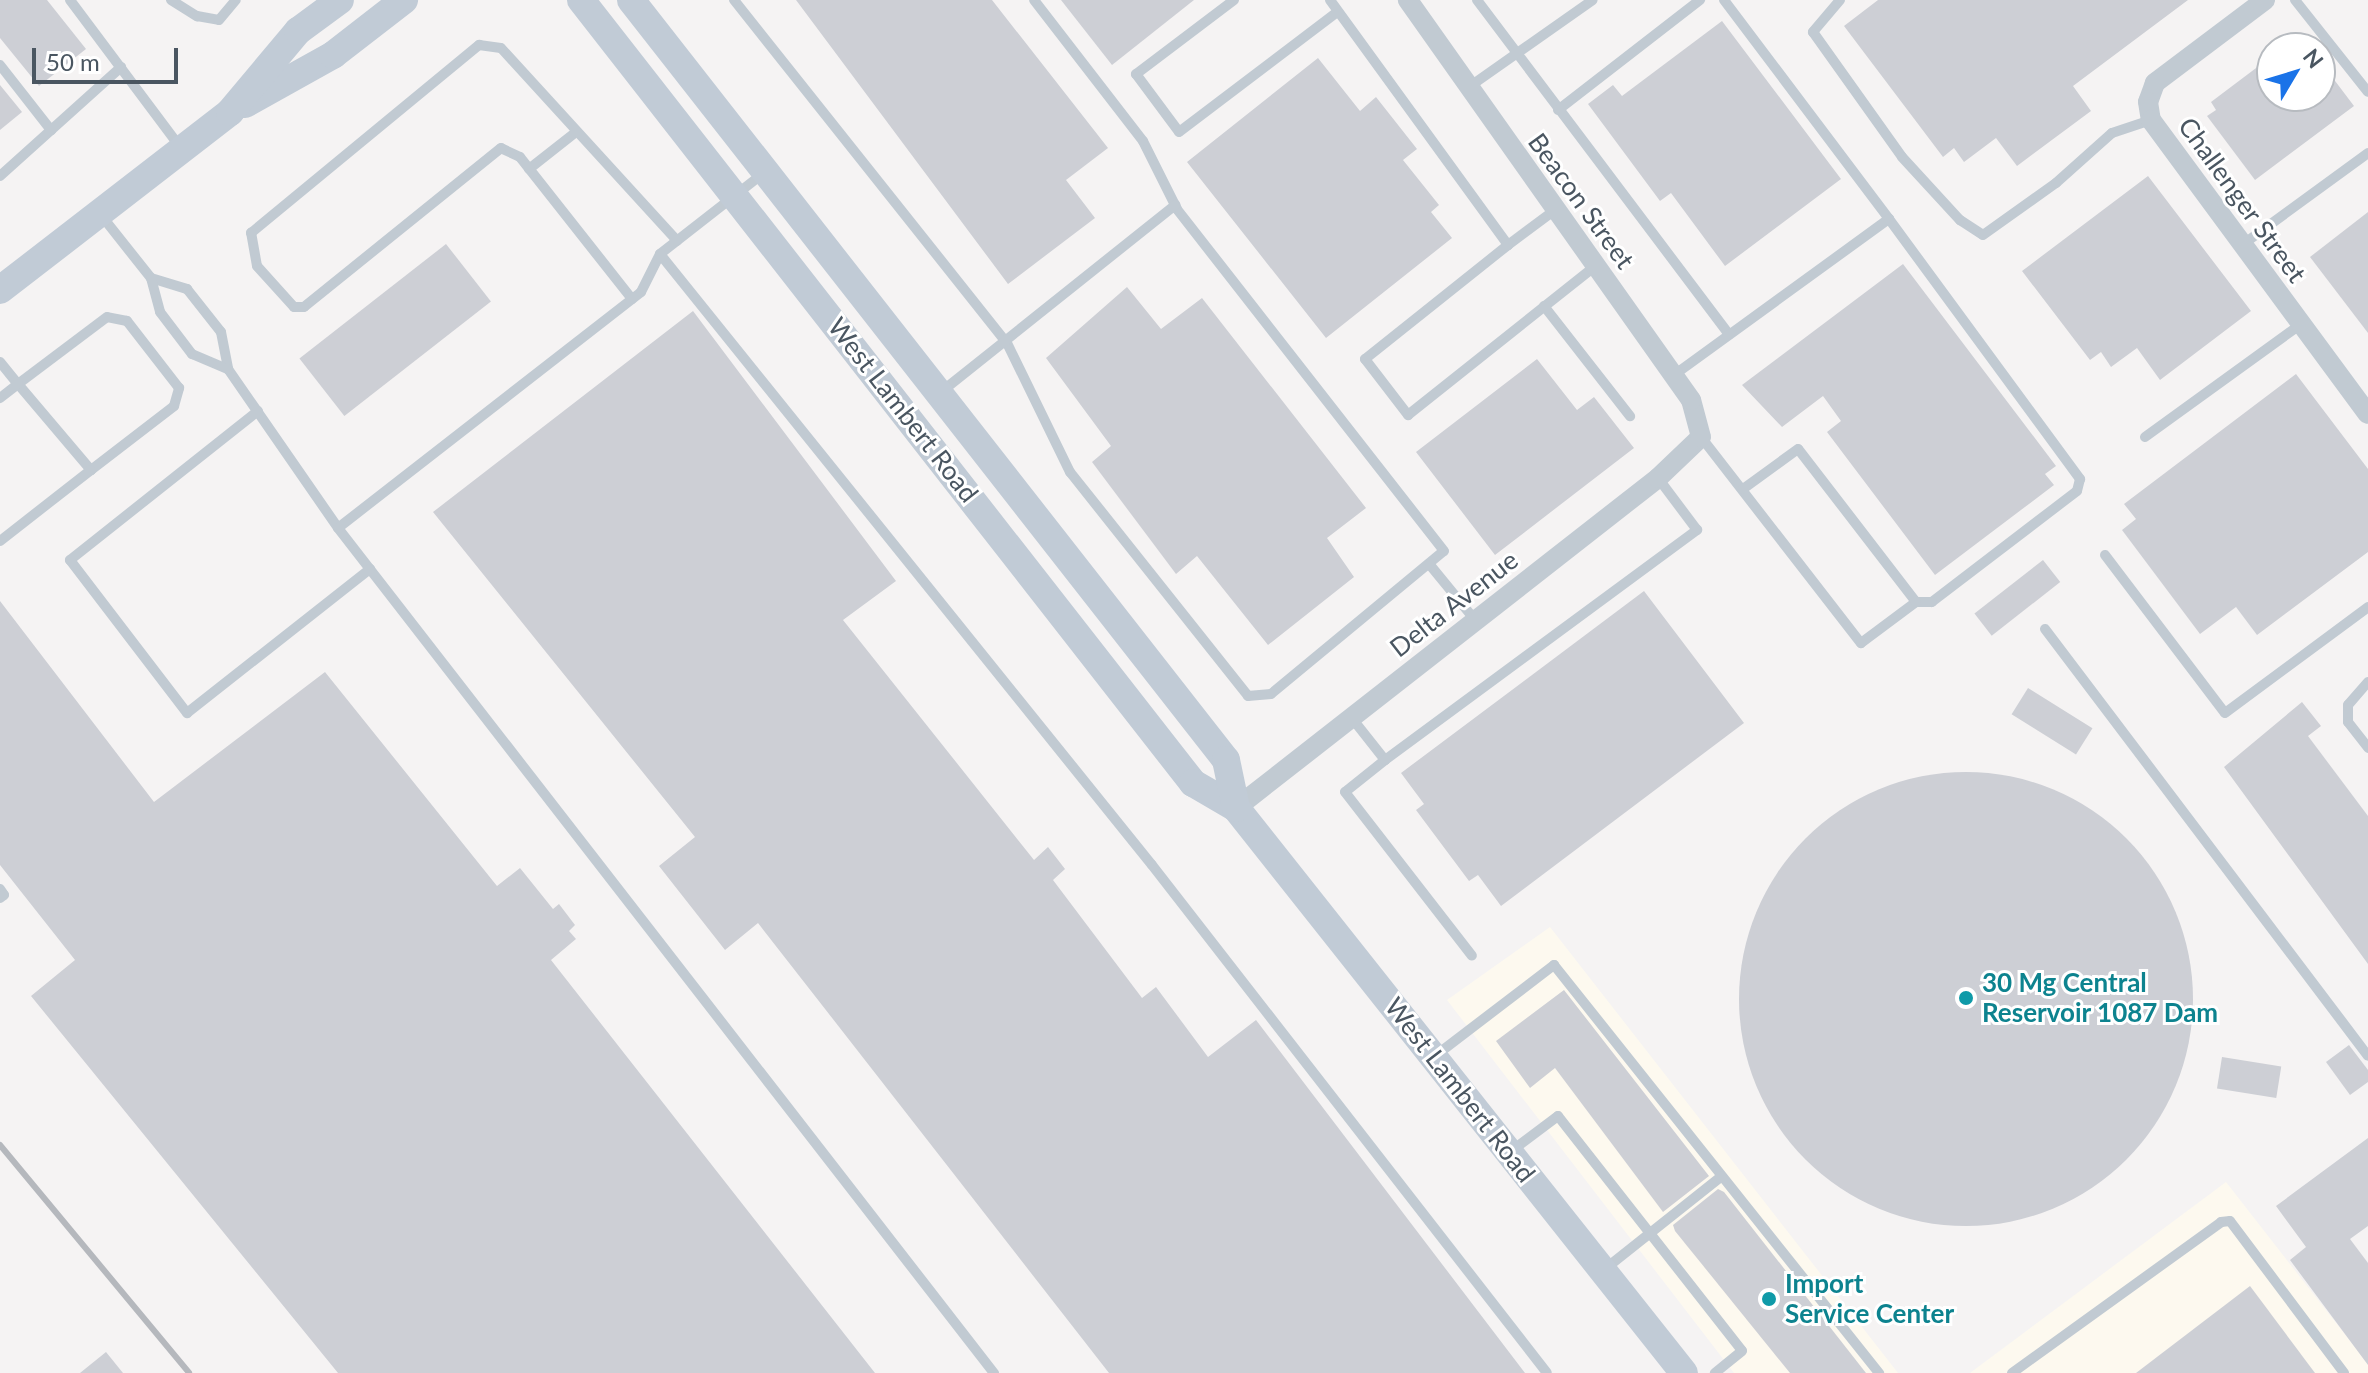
<!DOCTYPE html>
<style>
body{margin:0}
#map{position:relative;width:2368px;height:1373px;overflow:hidden;background:#f5f3f3;font-family:Lato,sans-serif}
div>[style]{position:absolute}
[style*='--x']{left:calc(var(--x)*1px);top:calc(var(--y)*1px);width:calc(var(--w)*1px);rotate:calc(var(--a)*1deg)}
.commercial>*{inset:0;background:#fdf9ef}
.building>*{inset:0;background:#cdcfd5;transform-origin:0 0}
.round{border-radius:50%}
.lane>*{height:10px;margin:-5px;padding:0 5px;transform-origin:5px;border-radius:5px;background:#c1cad2}
.street>*{height:20px;margin:-10px;padding:0 10px;transform-origin:10px;border-radius:10px;background:#c1cad2}
.secondary>*{height:28px;margin:-14px;padding:0 14px;transform-origin:14px;border-radius:14px;background:#c1cbd6}
.rail>*{height:6px;margin:-3px;padding:0 3px;transform-origin:3px;border-radius:3px;background:#b5b8bd}
.dots>*{width:22px;height:22px;translate:-50% -50%;box-sizing:border-box;border:4px solid #fff;border-radius:50%}
span{translate:-50% -50%;white-space:nowrap;text-align:center;line-height:1.15;-webkit-text-stroke:6px #fff;paint-order:stroke}
.street-label{font-size:26px;color:#4a5661}
.culture-label{font-size:26px;color:#0d838f;font-weight:700}
.left{translate:0 -50%;text-align:left}
.north{position:absolute;left:2256px;top:32px;width:80px;height:80px;box-sizing:border-box;background:#fff;border:2px solid #b7bbc0;border-radius:50%;rotate:52deg;font-size:22px;font-weight:700;line-height:32px;text-align:center;color:#4a5661}
.north::after{content:'';display:block;margin:auto;width:28px;height:36px;background:#1a73e8;clip-path:polygon(50% 0,100% 100%,50% 72%,0 100%)}
.scale{position:absolute;left:32px;top:48px;width:146px;height:36px;box-sizing:border-box;border:4px solid #4a5661;border-top:0;padding-left:10px;font-size:24px;line-height:28px;white-space:nowrap;color:#4a5661;-webkit-text-stroke:6px #fff;paint-order:stroke}
</style>
<div id="map">
<div class="commercial">
<i style="clip-path:polygon(1550px 927px,1898px 1373px,1734px 1373px,1447px 1000px)"></i>
<i style="clip-path:polygon(2226px 1182px,2368px 1364px,2368px 1373px,1970px 1373px)"></i>
</div>
<div class="building">
<i style="clip-path:polygon(0 0,47px 0,86px 49px,39px 86px,0 38px)"></i>
<i style="clip-path:polygon(796px 0,992px 0,1108px 148px,1066px 180px,1095px 218px,1008px 284px)"></i>
<i style="clip-path:polygon(1061px 0,1194px 0,1112px 65px)"></i>
<i style="clip-path:polygon(1878px 0,2188px 0,2073px 86px,2091px 111px,2017px 166px,1996px 138px,1964px 162px,1954px 148px,1943px 157px,1844px 26px)"></i>
<i style="clip-path:polygon(1722px 21px,1841px 179px,1725px 266px,1671px 193px,1660px 201px,1588px 104px,1613px 85px,1622px 96px)"></i>
<i style="clip-path:polygon(2272px 56px,2272px 96px,2320px 96px,2320px 61px,2354px 106px,2255px 180px,2207px 116px,2216px 110px,2211px 102px)"></i>
<i style="clip-path:polygon(1318px 58px,1360px 111px,1376px 97px,1417px 149px,1403px 160px,1439px 205px,1431px 212px,1452px 238px,1326px 338px,1187px 162px)"></i>
<i style="clip-path:polygon(0 85px,22px 112px,0 130px)"></i>
<i style="clip-path:polygon(2148px 176px,2251px 311px,2160px 380px,2137px 348px,2111px 367px,2101px 352px,2090px 360px,2022px 271px)"></i>
<i style="clip-path:polygon(2368px 212px,2368px 333px,2310px 257px)"></i>
<i style="left:446px;top:244px;width:73px;height:186px;rotate:52deg"></i>
<i style="clip-path:polygon(1903px 264px,2056px 466px,2045px 474px,2054px 485px,1935px 575px,1827px 432px,1841px 421px,1823px 396px,1782px 427px,1742px 385px)"></i>
<i style="clip-path:polygon(1127px 287px,1161px 329px,1202px 298px,1366px 508px,1327px 538px,1354px 577px,1268px 645px,1197px 556px,1176px 574px,1092px 462px,1111px 446px,1046px 358px)"></i>
<i style="clip-path:polygon(693px 311px,896px 581px,843px 620px,1034px 860px,1048px 847px,1065px 869px,1053px 880px,1142px 998px,1156px 987px,1208px 1057px,1256px 1020px,1525px 1373px,1109px 1373px,758px 923px,725px 950px,659px 866px,695px 837px,433px 512px)"></i>
<i style="clip-path:polygon(1537px 359px,1577px 410px,1594px 397px,1634px 448px,1495px 555px,1416px 452px)"></i>
<i style="clip-path:polygon(2296px 374px,2368px 469px,2368px 552px,2257px 635px,2236px 607px,2200px 634px,2122px 530px,2136px 519px,2124px 504px)"></i>
<i style="left:2043px;top:560px;width:28px;height:87px;rotate:52deg"></i>
<i style="clip-path:polygon(1644px 591px,1744px 723px,1501px 906px,1478px 875px,1469px 881px,1416px 810px,1424px 804px,1401px 773px)"></i>
<i style="clip-path:polygon(0 601px,154px 802px,325px 672px,497px 886px,520px 868px,553px 909px,559px 904px,575px 925px,569px 931px,576px 939px,551px 960px,875px 1373px,338px 1373px,31px 996px,75px 960px,0 865px)"></i>
<i style="left:2028px;top:688px;width:76px;height:31px;rotate:32deg"></i>
<i style="clip-path:polygon(2302px 702px,2321px 726px,2308px 736px,2368px 816px,2368px 964px,2224px 767px)"></i>
<i class="round" style="left:1739px;top:772px;width:454px;height:454px"></i>
<i style="clip-path:polygon(1564px 990px,1709px 1176px,1663px 1212px,1555px 1068px,1530px 1088px,1496px 1041px)"></i>
<i style="clip-path:polygon(2349px 1045px,2368px 1070px,2368px 1082px,2350px 1095px,2326px 1062px)"></i>
<i style="left:2222px;top:1057px;width:60px;height:32px;rotate:9deg"></i>
<i style="clip-path:polygon(2368px 1138px,2368px 1226px,2350px 1239px,2368px 1263px,2368px 1365px,2290px 1260px,2306px 1247px,2276px 1206px)"></i>
<i style="clip-path:polygon(1718px 1189px,1724px 1192px,1866px 1373px,1790px 1373px,1675px 1231px,1673px 1225px)"></i>
<i style="clip-path:polygon(2250px 1286px,2315px 1373px,2136px 1373px)"></i>
<i style="clip-path:polygon(106px 1352px,123px 1373px,80px 1373px)"></i>
</div>
<div class="lane">
<i style="--x:70;--y:0;--w:184;--a:53.2"></i>
<i style="--x:171;--y:0;--w:31;--a:32"></i>
<i style="--x:197;--y:16;--w:22;--a:10"></i>
<i style="--x:219;--y:20;--w:26;--a:-50"></i>
<i style="--x:734;--y:0;--w:438;--a:51.5"></i>
<i style="--x:1007;--y:343;--w:144;--a:64"></i>
<i style="--x:1070;--y:472;--w:286;--a:51.5"></i>
<i style="--x:1248;--y:696;--w:23;--a:-5"></i>
<i style="--x:1271;--y:694;--w:224;--a:-39.6"></i>
<i style="--x:1444;--y:551;--w:434;--a:-128"></i>
<i style="--x:1177;--y:209;--w:76;--a:-116.6"></i>
<i style="--x:1143;--y:141;--w:178;--a:-127.7"></i>
<i style="--x:1234;--y:0;--w:123;--a:142.9"></i>
<i style="--x:1136;--y:74;--w:72;--a:53.4"></i>
<i style="--x:1179;--y:132;--w:197;--a:-37.2"></i>
<i style="--x:1330;--y:0;--w:303;--a:54"></i>
<i style="--x:1508;--y:245;--w:59;--a:-36.7"></i>
<i style="--x:1477;--y:0;--w:419;--a:53"></i>
<i style="--x:1724;--y:0;--w:274;--a:53"></i>
<i style="--x:1840;--y:0;--w:42;--a:130.2"></i>
<i style="--x:1813;--y:32;--w:153;--a:54.5"></i>
<i style="--x:1902;--y:157;--w:86;--a:47.4"></i>
<i style="--x:1960;--y:220;--w:27;--a:33"></i>
<i style="--x:1983;--y:235;--w:90;--a:-35.5"></i>
<i style="--x:2056;--y:183;--w:75;--a:-41.8"></i>
<i style="--x:2112;--y:133;--w:41;--a:-18.4"></i>
<i style="--x:2295;--y:0;--w:117;--a:51.6"></i>
<i style="--x:0;--y:65;--w:83;--a:51.9"></i>
<i style="--x:1469;--y:87;--w:151;--a:-35.1"></i>
<i style="--x:1558;--y:110;--w:180;--a:-37.8"></i>
<i style="--x:529;--y:169;--w:60;--a:-38.2"></i>
<i style="--x:0;--y:176;--w:163;--a:-42"></i>
<i style="--x:101;--y:215;--w:80;--a:51.6"></i>
<i style="--x:151;--y:278;--w:38;--a:17"></i>
<i style="--x:187;--y:289;--w:55;--a:51.7"></i>
<i style="--x:221;--y:332;--w:38;--a:79"></i>
<i style="--x:228;--y:369;--w:193;--a:55.3"></i>
<i style="--x:338;--y:528;--w:1070;--a:52.18"></i>
<i style="--x:1508;--y:245;--w:183;--a:141.4"></i>
<i style="--x:1365;--y:359;--w:71;--a:52.5"></i>
<i style="--x:1408;--y:415;--w:239;--a:-38.5"></i>
<i style="--x:2242;--y:245;--w:156;--a:-36.1"></i>
<i style="--x:660;--y:254;--w:133;--a:-38"></i>
<i style="--x:151;--y:278;--w:35;--a:75"></i>
<i style="--x:160;--y:312;--w:53;--a:52.7"></i>
<i style="--x:192;--y:354;--w:39;--a:23"></i>
<i style="--x:632;--y:299;--w:181;--a:-128.3"></i>
<i style="--x:520;--y:157;--w:21;--a:-155"></i>
<i style="--x:501;--y:148;--w:253;--a:141.1"></i>
<i style="--x:304;--y:307;--w:10;--a:180"></i>
<i style="--x:294;--y:307;--w:55;--a:-132.1"></i>
<i style="--x:257;--y:266;--w:34;--a:-100"></i>
<i style="--x:251;--y:233;--w:296;--a:-39.5"></i>
<i style="--x:479;--y:45;--w:22;--a:8"></i>
<i style="--x:501;--y:48;--w:261;--a:47.6"></i>
<i style="--x:1544;--y:306;--w:140;--a:52"></i>
<i style="--x:0;--y:362;--w:28;--a:51"></i>
<i style="--x:18;--y:384;--w:113;--a:49.7"></i>
<i style="--x:91;--y:470;--w:105;--a:-37.6"></i>
<i style="--x:174;--y:406;--w:19;--a:-74"></i>
<i style="--x:179;--y:388;--w:85;--a:-127.8"></i>
<i style="--x:127;--y:321;--w:20;--a:-169"></i>
<i style="--x:107;--y:317;--w:111;--a:143"></i>
<i style="--x:18;--y:384;--w:23;--a:142"></i>
<i style="--x:1674;--y:375;--w:266;--a:-36"></i>
<i style="--x:1889;--y:219;--w:323;--a:53.7"></i>
<i style="--x:2080;--y:479;--w:12;--a:104"></i>
<i style="--x:2077;--y:491;--w:183;--a:142.6"></i>
<i style="--x:1932;--y:602;--w:16;--a:180"></i>
<i style="--x:941;--y:392;--w:300;--a:-38.6"></i>
<i style="--x:258;--y:411;--w:240;--a:141.6"></i>
<i style="--x:70;--y:560;--w:193;--a:52.6"></i>
<i style="--x:187;--y:713;--w:233;--a:-38.2"></i>
<i style="--x:1701;--y:437;--w:261;--a:52.2"></i>
<i style="--x:1861;--y:643;--w:69;--a:-36.7"></i>
<i style="--x:1916;--y:602;--w:193;--a:-127.6"></i>
<i style="--x:1798;--y:449;--w:68;--a:144"></i>
<i style="--x:2145;--y:437;--w:193;--a:-35.9"></i>
<i style="--x:338;--y:528;--w:384;--a:-37.9"></i>
<i style="--x:641;--y:292;--w:42;--a:-63.4"></i>
<i style="--x:660;--y:254;--w:784;--a:51.16"></i>
<i style="--x:1152;--y:865;--w:643;--a:52.13"></i>
<i style="--x:0;--y:541;--w:115;--a:-38"></i>
<i style="--x:2105;--y:555;--w:198;--a:52.8"></i>
<i style="--x:2225;--y:713;--w:178;--a:-36.5"></i>
<i style="--x:1430;--y:565;--w:71;--a:50.7"></i>
<i style="--x:2045;--y:629;--w:535;--a:52.89"></i>
<i style="--x:2368;--y:682;--w:30;--a:131"></i>
<i style="--x:2348;--y:705;--w:17;--a:90"></i>
<i style="--x:2348;--y:722;--w:33;--a:52"></i>
<i style="--x:1351;--y:717;--w:55;--a:51.7"></i>
<i style="--x:1385;--y:760;--w:51;--a:141.3"></i>
<i style="--x:1345;--y:792;--w:207;--a:52.2"></i>
<i style="--x:1385;--y:760;--w:388;--a:-36.4"></i>
<i style="--x:1697;--y:530;--w:65;--a:-126.9"></i>
<i style="--x:0;--y:889;--w:7;--a:56"></i>
<i style="--x:4;--y:895;--w:5;--a:143"></i>
<i style="--x:1435;--y:1056;--w:150;--a:-37.4"></i>
<i style="--x:1554;--y:965;--w:522;--a:51.46"></i>
<i style="--x:1510;--y:1152;--w:60;--a:-36.9"></i>
<i style="--x:1558;--y:1116;--w:298;--a:51.9"></i>
<i style="--x:1742;--y:1351;--w:35;--a:141"></i>
<i style="--x:1605;--y:1269;--w:149;--a:-38.5"></i>
<i style="--x:2012;--y:1373;--w:258;--a:-35.8"></i>
<i style="--x:2221;--y:1222;--w:9;--a:-6"></i>
<i style="--x:2230;--y:1221;--w:190;--a:53.1"></i>
</div>
<div class="street">
<i style="--x:2265;--y:0;--w:138;--a:143"></i>
<i style="--x:2155;--y:83;--w:20;--a:110"></i>
<i style="--x:2148;--y:102;--w:18;--a:81"></i>
<i style="--x:2151;--y:120;--w:365;--a:53.6"></i>
<i style="--x:1236;--y:808;--w:536;--a:-38.03"></i>
<i style="--x:1658;--y:478;--w:59;--a:-43.6"></i>
<i style="--x:1701;--y:437;--w:38;--a:-105"></i>
<i style="--x:1691;--y:400;--w:490;--a:-125.3"></i>
</div>
<div class="secondary">
<i style="--x:581;--y:0;--w:994;--a:51.99"></i>
<i style="--x:1193;--y:783;--w:50;--a:30.2"></i>
<i style="--x:1236;--y:808;--w:721;--a:51.59"></i>
<i style="--x:631;--y:0;--w:965;--a:51.94"></i>
<i style="--x:1226;--y:760;--w:49;--a:78.2"></i>
<i style="--x:245;--y:104;--w:101;--a:-29.1"></i>
<i style="--x:333;--y:55;--w:90;--a:-37.8"></i>
<i style="--x:0;--y:290;--w:291;--a:-37.7"></i>
<i style="--x:230;--y:112;--w:106;--a:-50"></i>
<i style="--x:298;--y:31;--w:52;--a:-36.4"></i>
</div>
<div class="rail">
<i style="--x:0;--y:1145;--w:296;--a:50.3"></i>
</div>
<div class="dots">
<i style="left:1966px;top:998px;background:#0f9aa8"></i>
<i style="left:1769px;top:1299px;background:#0f9aa8"></i>
</div>
<div class="street-label">
<span style="left:2242px;top:200px;rotate:54deg">Challenger Street</span>
<span style="left:1581px;top:201px;rotate:54deg">Beacon Street</span>
<span style="left:903px;top:410px;rotate:52deg">West Lambert Road</span>
<span style="left:1454px;top:604px;rotate:-38deg">Delta Avenue</span>
<span style="left:1460px;top:1090px;rotate:52deg">West Lambert Road</span>
</div>
<div class="culture-label">
<span class="left" style="left:1982px;top:998px">30 Mg Central<br>Reservoir 1087 Dam</span>
<span class="left" style="left:1785px;top:1299px">Import<br>Service Center</span>
</div>
<div class="north">N</div>
<div class="scale">50 m</div>
</div>
